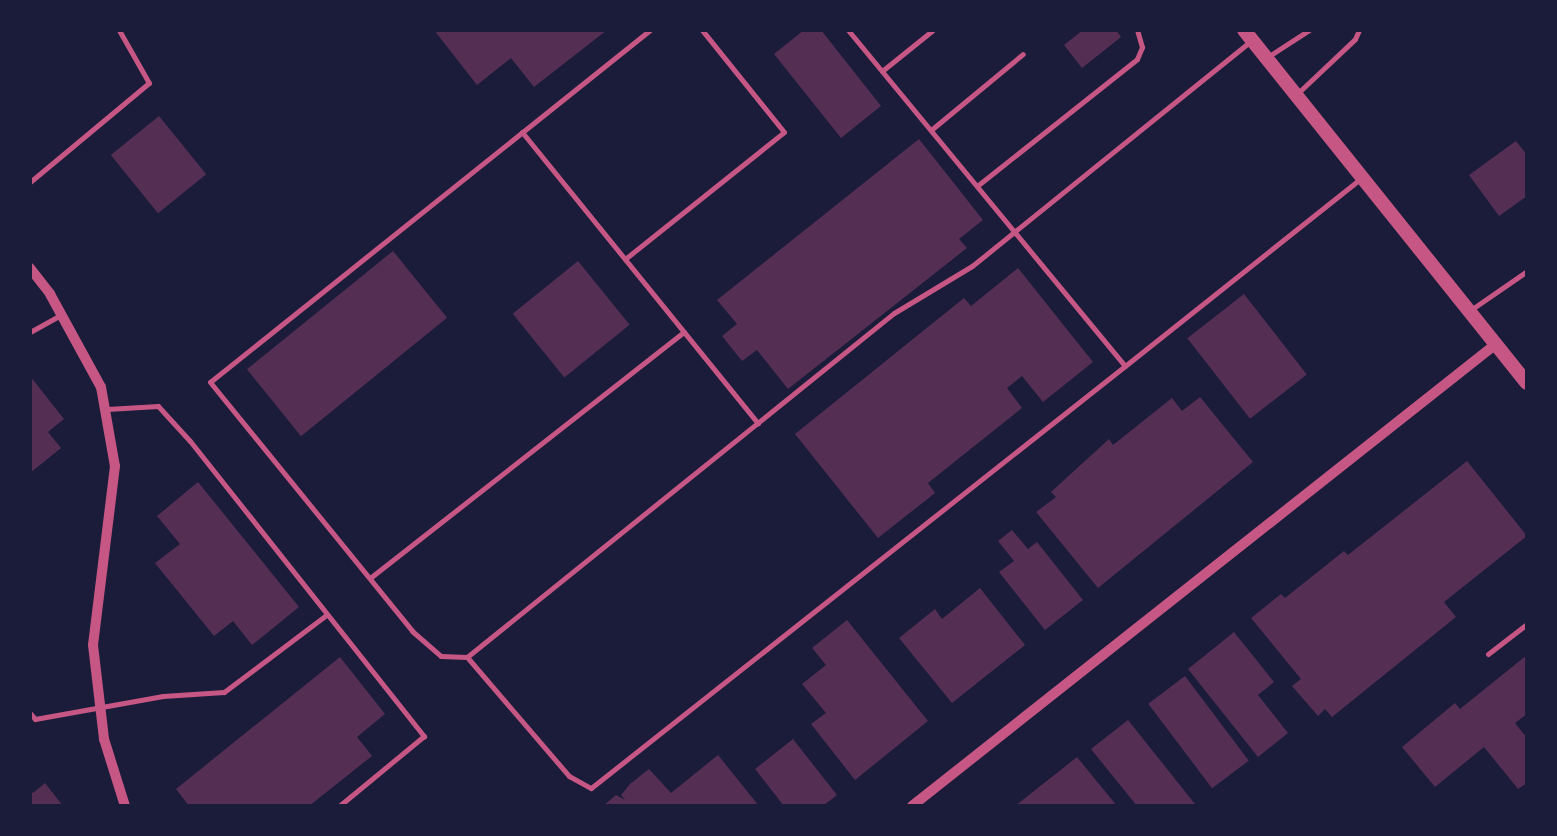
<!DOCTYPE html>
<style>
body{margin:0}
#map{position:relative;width:1557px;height:836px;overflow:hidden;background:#1b1b3a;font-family:Ubuntu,sans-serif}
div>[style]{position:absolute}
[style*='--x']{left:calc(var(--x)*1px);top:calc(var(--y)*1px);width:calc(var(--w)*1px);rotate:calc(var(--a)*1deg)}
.building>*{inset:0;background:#542f53;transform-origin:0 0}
.service>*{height:5px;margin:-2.5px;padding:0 2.5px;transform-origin:2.5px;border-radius:2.5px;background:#c65784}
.minor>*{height:10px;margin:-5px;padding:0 5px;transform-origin:5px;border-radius:5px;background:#c65784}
.tertiary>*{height:14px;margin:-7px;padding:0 7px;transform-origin:7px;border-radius:7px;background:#c65784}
span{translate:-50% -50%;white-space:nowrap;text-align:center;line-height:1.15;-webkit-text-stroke:10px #1b1b3a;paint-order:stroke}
.frame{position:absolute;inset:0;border:32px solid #1b1b3a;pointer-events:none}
</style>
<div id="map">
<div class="building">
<i style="clip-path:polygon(434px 30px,607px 30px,534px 87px,511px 58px,477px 85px)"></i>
<i style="clip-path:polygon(804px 30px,821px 30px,881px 106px,841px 138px,774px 54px)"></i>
<i style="clip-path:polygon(1083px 30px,1116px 30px,1121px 37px,1082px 68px,1064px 45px)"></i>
<i style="left:159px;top:116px;width:75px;height:62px;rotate:51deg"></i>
<i style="clip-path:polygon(919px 139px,983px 220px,959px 239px,967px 248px,788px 389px,757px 350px,742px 361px,722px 336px,737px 324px,717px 300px)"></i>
<i style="clip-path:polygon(1516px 141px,1527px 155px,1527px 196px,1499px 216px,1469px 175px)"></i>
<i style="left:393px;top:251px;width:86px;height:188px;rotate:51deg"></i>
<i style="left:578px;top:261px;width:82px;height:84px;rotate:51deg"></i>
<i style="clip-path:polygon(1018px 268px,1093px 362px,1043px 402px,1022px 376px,1007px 388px,1022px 408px,928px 483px,935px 493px,878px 538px,795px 434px,964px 298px,971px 306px)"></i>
<i style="left:1244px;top:294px;width:102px;height:72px;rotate:52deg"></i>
<i style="clip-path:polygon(30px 376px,64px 419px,48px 432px,61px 448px,30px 473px)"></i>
<i style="clip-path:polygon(1200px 397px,1253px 462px,1098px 588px,1036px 512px,1056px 497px,1051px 492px,1109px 439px,1113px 445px,1172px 398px,1182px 411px)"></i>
<i style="clip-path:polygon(1467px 461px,1527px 536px,1444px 602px,1456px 617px,1332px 717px,1325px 709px,1318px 716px,1292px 686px,1301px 679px,1251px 618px,1281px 594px,1285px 598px,1344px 551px,1348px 555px)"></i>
<i style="clip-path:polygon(198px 482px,299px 607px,252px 645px,233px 621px,214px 636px,155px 563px,180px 544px,157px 516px)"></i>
<i style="clip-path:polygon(1012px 530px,1028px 549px,1037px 542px,1083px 600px,1045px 630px,999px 572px,1014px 561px,998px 541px)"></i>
<i style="clip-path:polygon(980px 588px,1025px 645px,952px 703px,899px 638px,935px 609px,942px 619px)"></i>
<i style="clip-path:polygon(847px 620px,928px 721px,855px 780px,811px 724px,826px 713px,802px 684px,826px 665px,812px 648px)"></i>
<i style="clip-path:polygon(1234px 632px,1274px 682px,1258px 695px,1288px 733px,1258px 757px,1188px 669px)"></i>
<i style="clip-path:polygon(1527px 655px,1527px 714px,1515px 723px,1527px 738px,1527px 783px,1518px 789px,1484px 747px,1435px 787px,1402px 747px,1455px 703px,1460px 709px)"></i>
<i style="clip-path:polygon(340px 657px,385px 714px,357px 737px,372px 756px,309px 806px,189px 806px,176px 789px)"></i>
<i style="left:1185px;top:676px;width:106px;height:46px;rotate:53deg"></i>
<i style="clip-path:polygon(1128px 720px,1195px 804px,1192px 806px,1137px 806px,1091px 749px)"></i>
<i style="clip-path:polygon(793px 739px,837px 795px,823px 806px,784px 806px,755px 769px)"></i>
<i style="clip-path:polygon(718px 755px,759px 806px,603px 806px,616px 795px,625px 800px,621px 795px,630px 784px,649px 769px,671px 793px)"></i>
<i style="clip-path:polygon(1077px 757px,1117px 806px,1015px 806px)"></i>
<i style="clip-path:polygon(45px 783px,63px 806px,30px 806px,30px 790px,33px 793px)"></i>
</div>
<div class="service">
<i style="--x:650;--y:30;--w:563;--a:141.34"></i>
<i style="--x:210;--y:382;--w:321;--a:50.9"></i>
<i style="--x:412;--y:631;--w:38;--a:41"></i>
<i style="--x:441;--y:656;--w:26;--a:2"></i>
<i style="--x:467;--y:657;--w:548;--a:-38.86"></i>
<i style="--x:894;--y:313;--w:91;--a:-31.1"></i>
<i style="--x:972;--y:266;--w:357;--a:-38.9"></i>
<i style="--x:848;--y:30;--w:435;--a:50.5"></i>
<i style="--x:1125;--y:366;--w:300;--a:-38.5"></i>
<i style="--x:1269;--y:56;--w:48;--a:-33"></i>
<i style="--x:882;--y:71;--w:65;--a:-38.8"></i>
<i style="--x:1299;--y:92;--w:77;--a:-43.4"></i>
<i style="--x:1355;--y:39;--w:10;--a:-66"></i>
<i style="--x:931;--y:130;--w:119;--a:-39.6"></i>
<i style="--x:522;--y:132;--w:375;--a:51"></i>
<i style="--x:30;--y:182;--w:155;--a:-39.8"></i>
<i style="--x:149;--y:83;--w:61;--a:-119.5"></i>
<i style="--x:977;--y:186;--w:204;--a:-38.4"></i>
<i style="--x:1137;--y:59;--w:13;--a:-67"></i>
<i style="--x:1142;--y:47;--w:18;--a:-106"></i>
<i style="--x:625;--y:259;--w:203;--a:-38.6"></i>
<i style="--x:784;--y:132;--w:131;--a:-128.8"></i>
<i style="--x:1472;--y:309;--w:67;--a:-34.6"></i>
<i style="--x:30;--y:332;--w:33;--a:-29"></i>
<i style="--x:107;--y:409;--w:51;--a:-3.4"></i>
<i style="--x:158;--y:406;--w:47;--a:47.6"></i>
<i style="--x:190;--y:441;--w:377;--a:51.6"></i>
<i style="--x:424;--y:736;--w:110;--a:140.5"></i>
<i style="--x:370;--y:578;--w:399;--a:-38.1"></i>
<i style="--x:1488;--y:654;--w:49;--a:-37.6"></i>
<i style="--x:467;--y:657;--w:157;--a:49.4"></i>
<i style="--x:569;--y:776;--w:25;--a:29"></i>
<i style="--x:591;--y:788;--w:681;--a:-38.32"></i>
<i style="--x:30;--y:713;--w:8;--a:50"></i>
<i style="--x:35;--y:719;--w:130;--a:-10.2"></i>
<i style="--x:163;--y:696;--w:61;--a:-3.8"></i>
<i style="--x:224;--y:692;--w:128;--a:-37"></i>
</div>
<div class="minor">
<i style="--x:30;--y:268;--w:33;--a:52"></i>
<i style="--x:50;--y:294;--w:106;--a:61.3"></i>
<i style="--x:101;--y:387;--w:80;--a:80"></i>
<i style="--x:115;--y:466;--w:180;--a:97"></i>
<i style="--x:93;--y:645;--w:95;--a:83.3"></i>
<i style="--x:104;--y:739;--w:70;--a:72.6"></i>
<i style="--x:912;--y:806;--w:745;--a:-38.35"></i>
</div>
<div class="tertiary">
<i style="--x:1244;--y:30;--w:452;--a:51.3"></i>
</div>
<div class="frame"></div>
</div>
